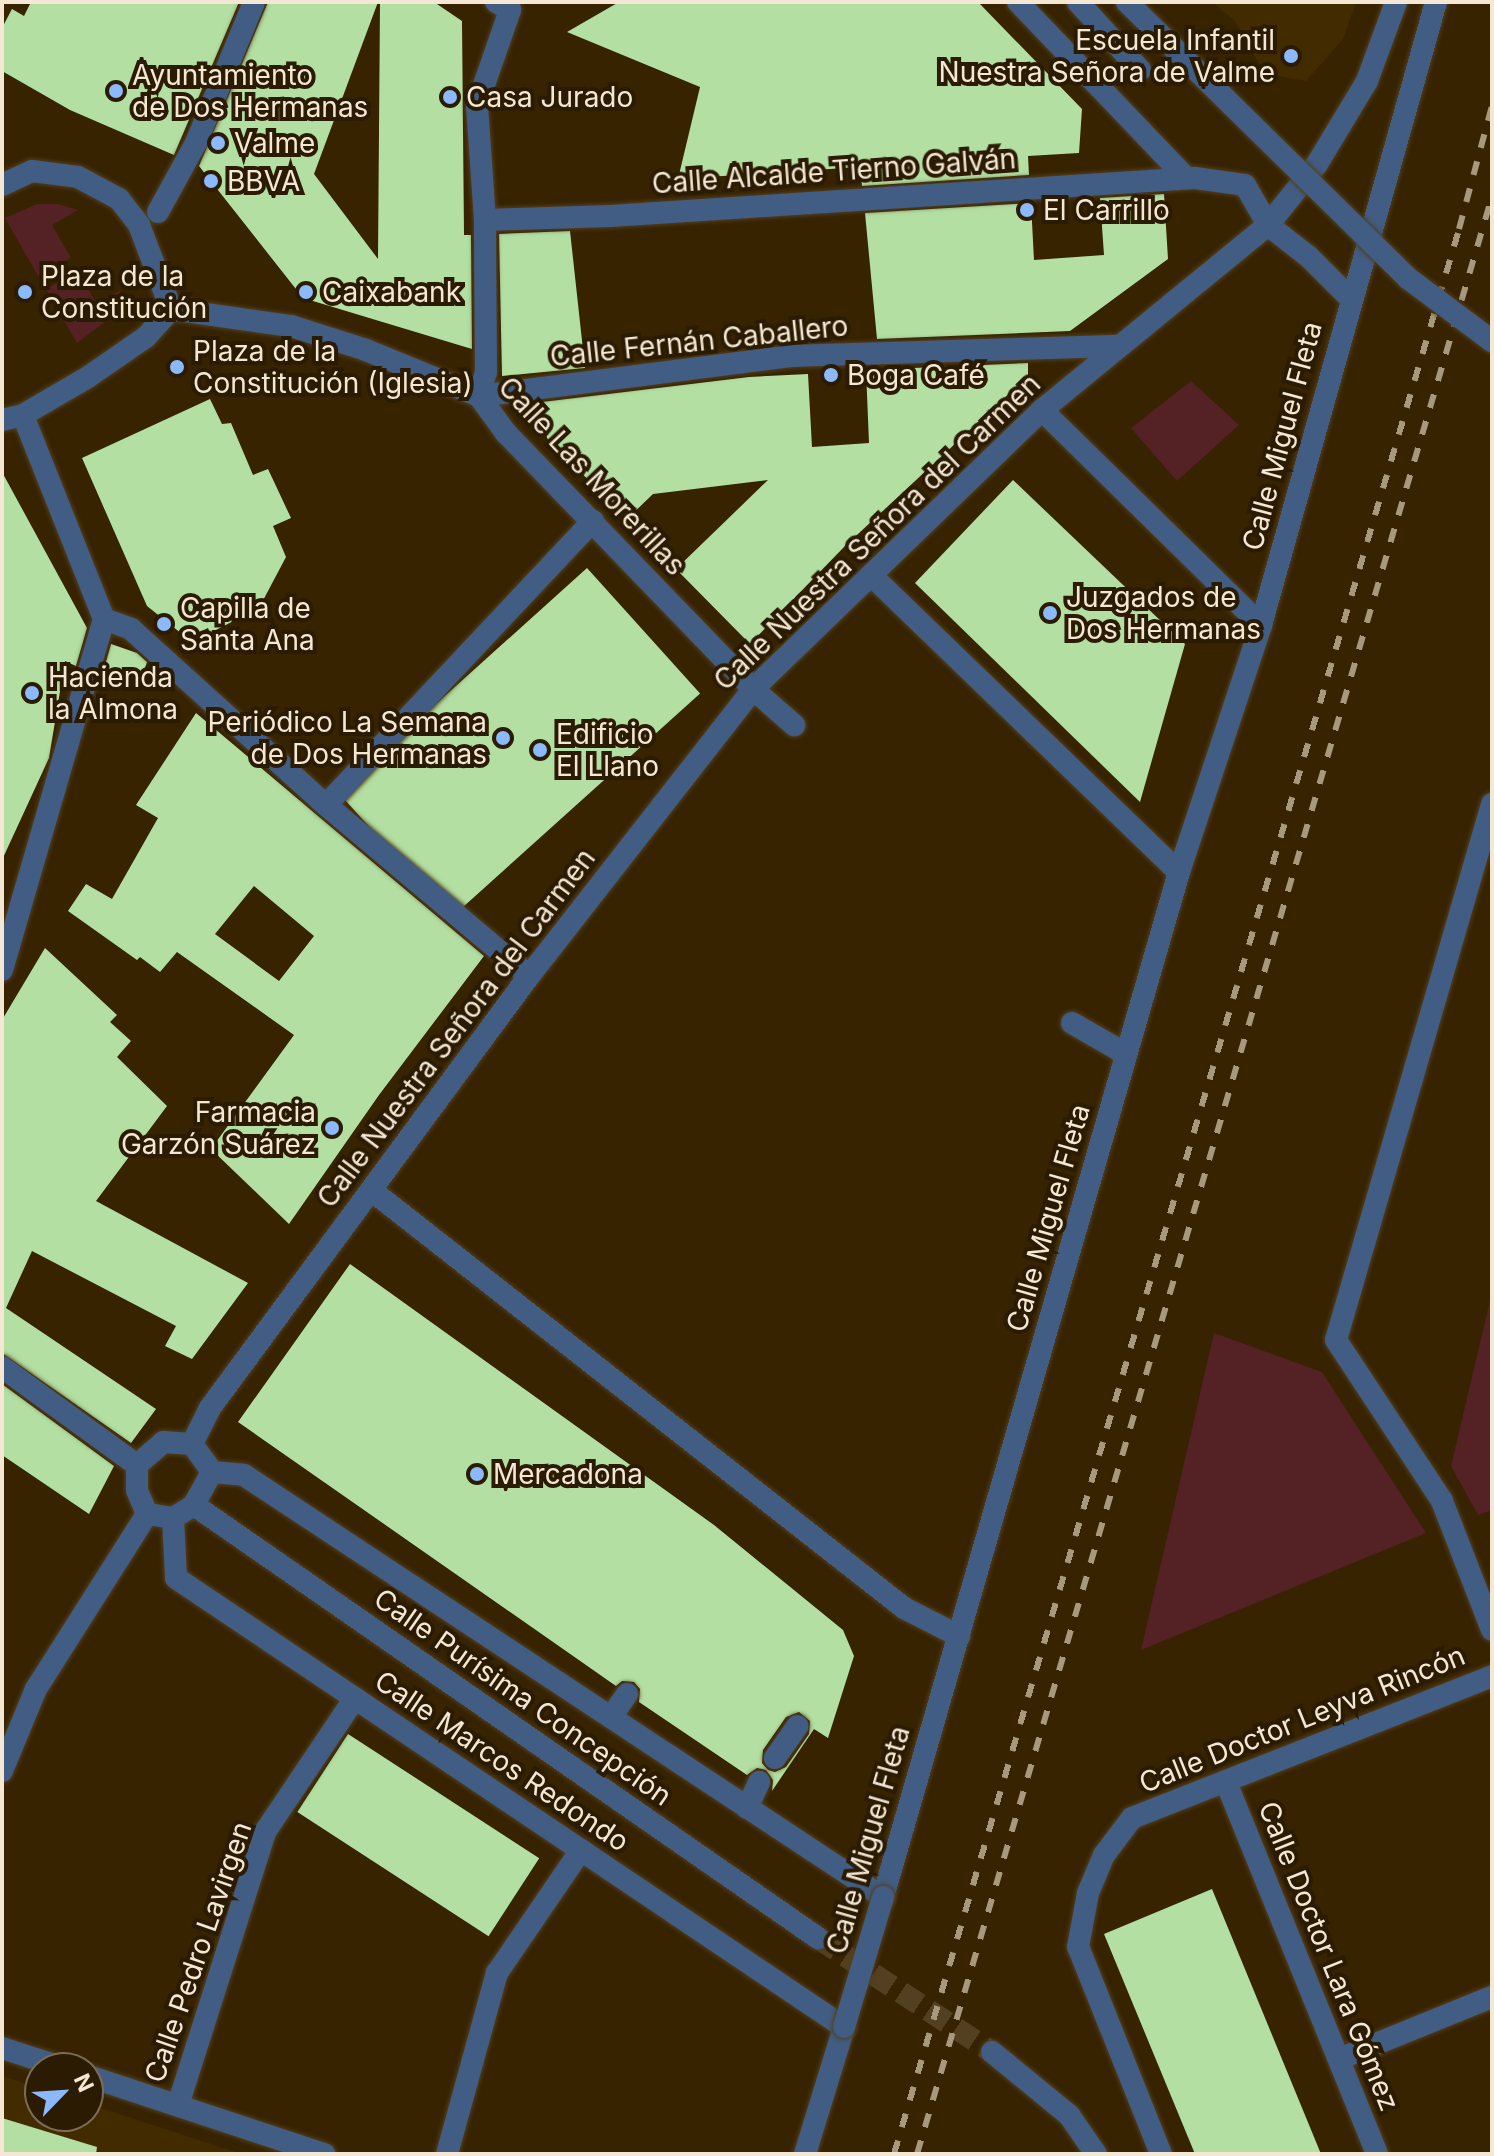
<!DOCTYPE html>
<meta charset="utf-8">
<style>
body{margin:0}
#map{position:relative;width:1494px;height:2156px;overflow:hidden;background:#372300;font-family:Inter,sans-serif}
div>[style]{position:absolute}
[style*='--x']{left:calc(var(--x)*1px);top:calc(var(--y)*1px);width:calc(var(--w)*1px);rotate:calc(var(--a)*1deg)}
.built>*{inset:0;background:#432b00}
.green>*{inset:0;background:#542125}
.building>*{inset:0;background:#b3e0a2;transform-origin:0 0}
.tertiary-tunnel>*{height:22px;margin-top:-11px;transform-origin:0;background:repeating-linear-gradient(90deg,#534020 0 22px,transparent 0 33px)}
.roads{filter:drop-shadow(0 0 2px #513e1e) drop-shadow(0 0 2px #513e1e)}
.service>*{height:22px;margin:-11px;padding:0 11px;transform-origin:11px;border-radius:11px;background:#425d83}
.pedestrian>*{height:22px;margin:-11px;padding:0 11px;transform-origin:11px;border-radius:11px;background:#425d83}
.minor>*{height:22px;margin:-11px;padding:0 11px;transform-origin:11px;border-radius:11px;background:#425d83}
.tertiary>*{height:22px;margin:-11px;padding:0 11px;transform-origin:11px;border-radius:11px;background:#425d83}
.rail>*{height:6px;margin-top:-3px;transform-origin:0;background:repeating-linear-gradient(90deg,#a7987e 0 14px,transparent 0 28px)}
.bridges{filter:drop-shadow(0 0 2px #513e1e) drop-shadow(0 0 2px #513e1e)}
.pedestrian-bridge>*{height:22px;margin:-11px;padding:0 11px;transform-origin:11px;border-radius:11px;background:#425d83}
.tertiary-bridge>*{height:22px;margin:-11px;padding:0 11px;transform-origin:11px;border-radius:11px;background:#425d83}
.dots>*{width:22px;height:22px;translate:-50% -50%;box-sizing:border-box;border:4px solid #2a1b02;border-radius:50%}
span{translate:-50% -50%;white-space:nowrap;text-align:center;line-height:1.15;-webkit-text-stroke:8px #2a1b02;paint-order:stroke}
.poi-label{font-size:28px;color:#f4e7d4}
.right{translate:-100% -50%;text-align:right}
.left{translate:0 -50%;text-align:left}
.street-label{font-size:28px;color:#f4e7d4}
.frame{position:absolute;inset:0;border:4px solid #f4e7d4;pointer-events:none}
.north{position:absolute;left:24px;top:2052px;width:80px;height:80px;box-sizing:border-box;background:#2a1b02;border:2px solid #7b6d56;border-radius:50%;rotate:65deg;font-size:22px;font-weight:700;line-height:32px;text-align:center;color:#f4e7d4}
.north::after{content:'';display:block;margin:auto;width:28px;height:36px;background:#8bb9fc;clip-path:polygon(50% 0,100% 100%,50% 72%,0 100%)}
</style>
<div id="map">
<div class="built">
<i style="clip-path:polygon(1212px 2px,1356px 2px,1343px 39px,1306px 81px,1265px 74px,1235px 21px)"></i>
<i style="clip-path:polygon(2px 2076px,40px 2088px,40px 2116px,88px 2116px,88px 2104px,242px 2154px,2px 2154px)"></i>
</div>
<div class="green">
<i style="clip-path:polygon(37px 204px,58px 204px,78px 210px,52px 225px,71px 258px,38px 276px,5px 218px)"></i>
<i style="clip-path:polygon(78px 271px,96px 303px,121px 290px,106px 321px,77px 343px,46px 289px)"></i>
<i style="clip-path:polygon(1191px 381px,1239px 425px,1177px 481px,1131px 428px)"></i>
<i style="clip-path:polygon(1492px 1292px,1492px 1510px,1478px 1515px,1451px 1466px)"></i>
<i style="clip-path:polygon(1214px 1333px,1322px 1372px,1426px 1533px,1141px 1650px)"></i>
</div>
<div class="building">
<i style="clip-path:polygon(31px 2px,239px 2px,174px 155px,70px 110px,2px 71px,2px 28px,12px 9px,24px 16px)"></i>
<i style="clip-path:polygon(268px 2px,378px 2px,314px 174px,378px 259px,380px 2px,434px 2px,462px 21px,464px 235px,471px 235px,472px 349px,303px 298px,199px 166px)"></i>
<i style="clip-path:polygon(619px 2px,978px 2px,1082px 109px,1079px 153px,1028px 156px,1029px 175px,862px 186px,860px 167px,678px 179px,700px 87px,567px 32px)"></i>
<i style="clip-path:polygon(1164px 194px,1168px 259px,1070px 331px,877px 339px,865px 213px,1031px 203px,1034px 260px,1104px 255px,1100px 198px)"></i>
<i style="clip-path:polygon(570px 231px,585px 368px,502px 376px,499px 234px)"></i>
<i style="clip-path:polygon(1028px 363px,1028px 376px,844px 547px,750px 644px,676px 569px,768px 480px,653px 494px,627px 519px,547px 438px,542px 402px,749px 377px,808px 374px,812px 447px,869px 443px,866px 370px)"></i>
<i style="clip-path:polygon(210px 399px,222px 424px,231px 423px,253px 475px,268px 469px,291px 518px,273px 526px,286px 557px,259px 608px,210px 633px,208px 628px,187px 638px,147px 606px,82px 458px)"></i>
<i style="clip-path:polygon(2px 472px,87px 628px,76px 666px,65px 661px,49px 758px,2px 860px)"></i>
<i style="clip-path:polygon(1013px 480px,1185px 644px,1140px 802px,915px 583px)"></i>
<i style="left:587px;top:568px;width:169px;height:335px;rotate:48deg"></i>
<i style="clip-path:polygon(111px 644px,137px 653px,147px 662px,137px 690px,102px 676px)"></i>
<i style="clip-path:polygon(evenodd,196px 713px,484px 956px,379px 1095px,289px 1224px,211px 1149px,294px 1035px,177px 952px,160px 972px,140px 957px,137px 960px,68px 911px,86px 884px,112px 899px,158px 818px,136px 805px,196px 713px,254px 886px,314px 936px,279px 981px,215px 934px,254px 886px)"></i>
<i style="clip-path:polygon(45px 948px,117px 1015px,110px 1022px,131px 1041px,117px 1057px,167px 1106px,96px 1201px,248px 1283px,192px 1359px,165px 1346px,176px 1326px,32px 1251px,6px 1308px,156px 1409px,131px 1443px,2px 1353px,2px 1020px)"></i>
<i style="clip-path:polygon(evenodd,350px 1264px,714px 1525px,843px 1630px,854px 1656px,828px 1738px,814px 1729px,772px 1791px,773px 1780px,766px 1770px,757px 1768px,747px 1775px,639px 1702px,640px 1689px,634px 1682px,622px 1681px,616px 1686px,238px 1422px,350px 1264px,799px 1712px,810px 1721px,809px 1734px,786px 1767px,775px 1772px,768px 1770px,762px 1763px,763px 1750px,786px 1717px,799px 1712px)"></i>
<i style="clip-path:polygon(2px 1384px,114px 1466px,89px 1514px,2px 1455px)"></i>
<i style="left:348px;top:1734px;width:228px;height:93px;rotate:33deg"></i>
<i style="clip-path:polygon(1212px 1889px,1321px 2154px,1195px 2154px,1104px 1934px)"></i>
<i style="clip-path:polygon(2px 2118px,97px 2147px,96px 2154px,2px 2154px)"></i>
</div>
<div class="tertiary-tunnel">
<i style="--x:818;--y:1938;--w:208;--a:33.2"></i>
</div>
<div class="roads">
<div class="service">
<i style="--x:753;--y:689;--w:55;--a:41.3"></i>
<i style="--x:1072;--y:1023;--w:62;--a:29.9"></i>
<i style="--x:611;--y:1717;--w:28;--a:-55"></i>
<i style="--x:775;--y:1758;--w:39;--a:-55"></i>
<i style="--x:747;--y:1808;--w:29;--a:-65"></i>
</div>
<div class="pedestrian">
<i style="--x:1078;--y:2;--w:92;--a:47.6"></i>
<i style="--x:158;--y:212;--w:79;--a:-61.2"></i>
<i style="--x:196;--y:143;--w:152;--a:-67.6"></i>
<i style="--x:485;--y:220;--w:115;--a:-94"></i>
<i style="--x:477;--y:105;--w:101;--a:-70.8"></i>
<i style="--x:510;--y:10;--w:16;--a:-150"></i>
<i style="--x:479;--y:396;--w:317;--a:-7.3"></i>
<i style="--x:793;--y:356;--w:325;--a:-1.8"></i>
<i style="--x:104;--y:619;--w:29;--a:20"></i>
<i style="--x:131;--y:629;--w:263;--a:42.1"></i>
<i style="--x:326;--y:805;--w:265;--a:40.1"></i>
<i style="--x:1492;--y:804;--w:558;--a:106.23"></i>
<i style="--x:1336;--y:1340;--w:193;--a:56.6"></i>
<i style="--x:1442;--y:1501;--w:138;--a:68.8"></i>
<i style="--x:326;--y:805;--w:390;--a:-46.8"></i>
</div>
<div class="minor">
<i style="--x:1018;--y:2;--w:243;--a:46.3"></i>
<i style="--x:2;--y:185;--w:33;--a:-25"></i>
<i style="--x:32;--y:171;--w:46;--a:7.4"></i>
<i style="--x:78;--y:177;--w:47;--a:28.2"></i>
<i style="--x:119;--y:199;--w:33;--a:52"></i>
<i style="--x:139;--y:225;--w:90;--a:69.1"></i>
<i style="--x:171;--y:309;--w:121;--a:8.1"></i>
<i style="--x:291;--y:326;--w:79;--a:17.7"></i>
<i style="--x:366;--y:350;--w:122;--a:22.2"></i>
<i style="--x:479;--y:396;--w:46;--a:53.9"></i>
<i style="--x:506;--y:433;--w:356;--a:46"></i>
<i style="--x:479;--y:396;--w:25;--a:-74"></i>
<i style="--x:486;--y:372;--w:152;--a:-90.4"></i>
<i style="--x:485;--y:220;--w:125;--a:-1.8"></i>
<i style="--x:610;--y:216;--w:586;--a:-3.72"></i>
<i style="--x:1195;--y:178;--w:50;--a:8"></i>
<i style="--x:1245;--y:185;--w:46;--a:60.1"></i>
<i style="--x:1268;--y:225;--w:52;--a:38"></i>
<i style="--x:1309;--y:257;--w:59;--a:45"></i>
<i style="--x:1042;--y:410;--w:307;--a:44.5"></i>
<i style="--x:2;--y:420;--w:22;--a:-13"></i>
<i style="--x:23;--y:415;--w:75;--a:-30.3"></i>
<i style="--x:88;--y:377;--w:70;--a:-34.6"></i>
<i style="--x:146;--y:337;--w:38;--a:-48"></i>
<i style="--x:871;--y:575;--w:428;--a:44"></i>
<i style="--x:371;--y:1190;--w:677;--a:38.1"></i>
<i style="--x:904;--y:1608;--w:62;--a:27"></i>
<i style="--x:2;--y:1367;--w:167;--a:36"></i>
<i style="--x:212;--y:1472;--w:32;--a:5"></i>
<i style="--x:244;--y:1475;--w:766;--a:33.44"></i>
<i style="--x:173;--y:1518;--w:60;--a:87.1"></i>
<i style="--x:176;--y:1578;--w:805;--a:33.91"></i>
<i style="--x:1226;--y:1782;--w:401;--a:67.9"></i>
<i style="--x:2;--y:2048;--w:65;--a:17.9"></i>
<i style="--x:1339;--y:2059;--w:165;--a:-22.1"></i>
<i style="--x:88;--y:2076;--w:249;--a:18.3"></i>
<i style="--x:178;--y:2105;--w:287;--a:-72.3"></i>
<i style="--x:265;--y:1832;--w:161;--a:-56.1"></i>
<i style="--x:447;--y:2154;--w:188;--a:-74.6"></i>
<i style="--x:497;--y:1973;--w:149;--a:-55.7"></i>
<i style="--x:1161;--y:2154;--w:223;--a:-111.8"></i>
<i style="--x:1078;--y:1947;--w:55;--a:-79.5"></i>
<i style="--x:1088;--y:1893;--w:41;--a:-67.2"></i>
<i style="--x:1104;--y:1855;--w:46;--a:-52.9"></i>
<i style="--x:1132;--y:1818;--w:387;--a:-21.5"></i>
</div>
<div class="tertiary">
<i style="--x:2;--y:970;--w:366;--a:-73.8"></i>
<i style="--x:104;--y:619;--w:219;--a:-111.7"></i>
<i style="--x:163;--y:1442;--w:29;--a:4"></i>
<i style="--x:192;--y:1444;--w:34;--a:54"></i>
<i style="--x:212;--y:1472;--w:38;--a:119"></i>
<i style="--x:194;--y:1505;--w:25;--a:148"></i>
<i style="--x:173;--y:1518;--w:26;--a:-171"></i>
<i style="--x:147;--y:1514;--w:26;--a:-113"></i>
<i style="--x:137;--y:1490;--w:25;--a:-90"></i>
<i style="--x:137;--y:1465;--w:35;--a:-41"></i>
<i style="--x:192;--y:1444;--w:40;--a:-63.4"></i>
<i style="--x:210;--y:1408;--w:537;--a:-53.56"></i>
<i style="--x:529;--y:976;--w:364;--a:-52"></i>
<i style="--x:753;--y:689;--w:402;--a:-44"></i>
<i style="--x:1042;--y:410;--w:292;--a:-39.3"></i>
<i style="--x:1268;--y:225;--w:78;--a:-51.2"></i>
<i style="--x:1317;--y:164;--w:97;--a:-58.9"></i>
<i style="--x:1367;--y:81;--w:84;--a:-69.8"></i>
<i style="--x:194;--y:1505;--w:760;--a:34.76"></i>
<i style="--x:2;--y:1771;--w:89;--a:-67.5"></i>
<i style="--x:36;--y:1689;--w:207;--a:-57.6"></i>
<i style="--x:883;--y:1897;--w:1067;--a:-73.89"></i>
<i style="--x:1179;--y:872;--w:260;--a:-71.6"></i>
<i style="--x:1261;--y:625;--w:647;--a:-74.31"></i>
<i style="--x:992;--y:2052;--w:99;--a:39.3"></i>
<i style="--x:1069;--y:2115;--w:47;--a:55.3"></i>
<i style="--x:805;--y:2154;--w:133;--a:-72.9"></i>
</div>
</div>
<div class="rail">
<i style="--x:894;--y:2154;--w:2006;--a:-73.64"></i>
<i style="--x:1459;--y:229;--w:127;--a:-75"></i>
<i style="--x:917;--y:2154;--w:2040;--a:-73.63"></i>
</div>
<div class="bridges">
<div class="pedestrian-bridge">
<i style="--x:1127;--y:2;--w:395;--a:44.5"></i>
<i style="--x:1409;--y:279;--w:104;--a:36.8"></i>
</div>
<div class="tertiary-bridge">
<i style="--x:844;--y:2027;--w:136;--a:-73.3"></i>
</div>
</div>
<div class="dots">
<i style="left:1291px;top:56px;background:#8bb9fc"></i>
<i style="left:116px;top:91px;background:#8bb9fc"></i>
<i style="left:450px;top:97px;background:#8bb9fc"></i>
<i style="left:218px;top:143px;background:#8bb9fc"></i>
<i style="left:211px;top:181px;background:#8bb9fc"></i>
<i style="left:1027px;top:210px;background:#8bb9fc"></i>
<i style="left:25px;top:292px;background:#8bb9fc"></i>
<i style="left:306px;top:292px;background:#8bb9fc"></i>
<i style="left:177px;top:367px;background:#8bb9fc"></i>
<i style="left:831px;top:375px;background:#8bb9fc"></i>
<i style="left:1050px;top:613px;background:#8bb9fc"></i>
<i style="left:164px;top:624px;background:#8bb9fc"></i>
<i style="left:32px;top:693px;background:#8bb9fc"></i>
<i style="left:503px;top:738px;background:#8bb9fc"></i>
<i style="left:540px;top:750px;background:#8bb9fc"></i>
<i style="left:332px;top:1128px;background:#8bb9fc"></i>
<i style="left:477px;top:1474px;background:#8bb9fc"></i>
</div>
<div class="poi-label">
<span class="right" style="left:1275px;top:56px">Escuela Infantil<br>Nuestra Señora de Valme</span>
<span class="left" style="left:132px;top:91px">Ayuntamiento<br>de Dos Hermanas</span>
<span class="left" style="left:466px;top:97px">Casa Jurado</span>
<span class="left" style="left:234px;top:143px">Valme</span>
<span class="left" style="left:227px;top:181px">BBVA</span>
<span class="left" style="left:1043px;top:210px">El Carrillo</span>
<span class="left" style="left:41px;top:292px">Plaza de la<br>Constitución</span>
<span class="left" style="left:322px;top:292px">Caixabank</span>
<span class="left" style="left:193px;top:367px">Plaza de la<br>Constitución (Iglesia)</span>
<span class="left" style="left:847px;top:375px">Boga Café</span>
<span class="left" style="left:1066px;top:613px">Juzgados de<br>Dos Hermanas</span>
<span class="left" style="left:180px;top:624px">Capilla de<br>Santa Ana</span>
<span class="left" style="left:48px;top:693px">Hacienda<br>la Almona</span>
<span class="right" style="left:487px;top:738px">Periódico La Semana<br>de Dos Hermanas</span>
<span class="left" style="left:556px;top:750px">Edificio<br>El Llano</span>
<span class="right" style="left:316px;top:1128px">Farmacia<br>Garzón Suárez</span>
<span class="left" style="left:493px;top:1474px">Mercadona</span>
</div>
<div class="street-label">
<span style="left:834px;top:171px;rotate:-4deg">Calle Alcalde Tierno Galván</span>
<span style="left:699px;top:341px;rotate:-6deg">Calle Fernán Caballero</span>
<span style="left:1282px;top:436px;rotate:-75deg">Calle Miguel Fleta</span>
<span style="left:592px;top:476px;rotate:47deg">Calle Las Morerillas</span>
<span style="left:877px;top:532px;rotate:-44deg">Calle Nuestra Señora del Carmen</span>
<span style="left:456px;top:1028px;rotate:-53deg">Calle Nuestra Señora del Carmen</span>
<span style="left:1048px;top:1218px;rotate:-74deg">Calle Miguel Fleta</span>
<span style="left:523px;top:1697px;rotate:35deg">Calle Purísima Concepción</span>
<span style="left:1302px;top:1719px;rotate:-22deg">Calle Doctor Leyva Rincón</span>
<span style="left:502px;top:1761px;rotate:34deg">Calle Marcos Redondo</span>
<span style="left:868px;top:1840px;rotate:-74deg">Calle Miguel Fleta</span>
<span style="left:198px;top:1952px;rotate:-71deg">Calle Pedro Lavirgen</span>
<span style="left:1329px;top:1956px;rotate:68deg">Calle Doctor Lara Gómez</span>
</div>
<div class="frame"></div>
<div class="north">N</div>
</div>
